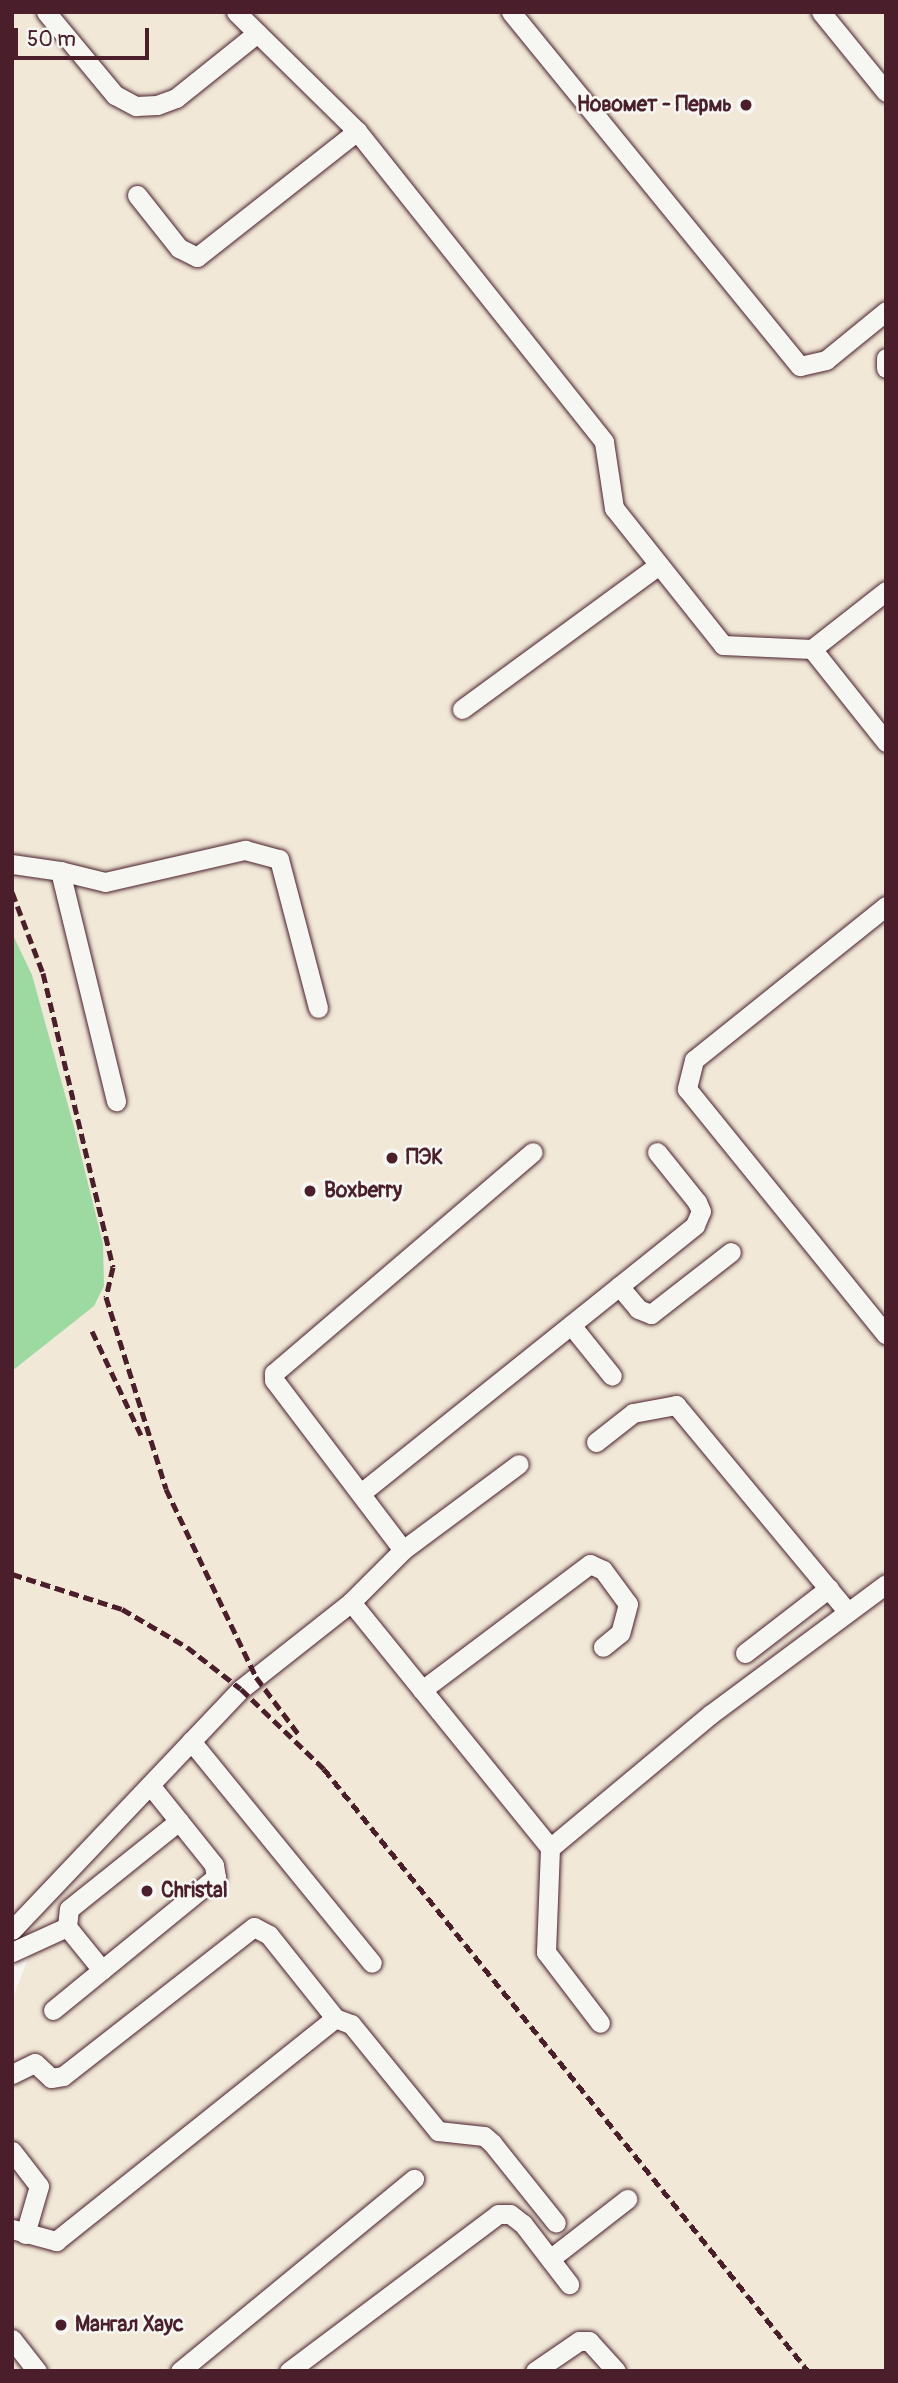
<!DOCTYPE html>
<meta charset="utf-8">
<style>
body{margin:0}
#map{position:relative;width:898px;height:2383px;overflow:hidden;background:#f6f6f2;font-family:Pangolin,sans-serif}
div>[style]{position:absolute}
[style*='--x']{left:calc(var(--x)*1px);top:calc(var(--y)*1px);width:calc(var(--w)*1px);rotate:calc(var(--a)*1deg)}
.built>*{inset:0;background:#f1e8d7}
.green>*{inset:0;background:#9ddaa1}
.roads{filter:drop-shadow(0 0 2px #4a1f2b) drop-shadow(0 0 2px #4a1f2b)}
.minor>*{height:19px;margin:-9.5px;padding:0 9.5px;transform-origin:9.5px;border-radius:9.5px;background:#f6f6f2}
.rail>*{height:5px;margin-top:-2.5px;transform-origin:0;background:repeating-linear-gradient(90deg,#4a1f2b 0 10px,transparent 0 15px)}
.dots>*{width:19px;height:19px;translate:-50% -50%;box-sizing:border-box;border:4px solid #f6f6f2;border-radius:50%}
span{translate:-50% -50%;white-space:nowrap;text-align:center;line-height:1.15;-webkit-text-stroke:5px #f6f6f2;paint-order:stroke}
.poi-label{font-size:21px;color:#4a1f2b;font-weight:700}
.right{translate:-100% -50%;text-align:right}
.left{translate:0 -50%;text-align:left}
.frame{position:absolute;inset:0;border:14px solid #4a1f2b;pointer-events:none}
.scale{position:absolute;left:14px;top:28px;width:135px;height:32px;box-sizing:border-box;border:4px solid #4a1f2b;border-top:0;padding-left:9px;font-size:21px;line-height:24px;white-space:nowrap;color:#4a1f2b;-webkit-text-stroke:5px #f6f6f2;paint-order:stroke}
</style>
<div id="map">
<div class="built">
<i style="clip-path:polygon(12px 12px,886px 12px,886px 2371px,12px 2371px,12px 2000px,32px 1948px,12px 1923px)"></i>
</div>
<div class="green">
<i style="clip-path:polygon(12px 933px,32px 975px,74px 1127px,103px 1244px,104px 1286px,94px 1306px,12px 1371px)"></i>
</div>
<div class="roads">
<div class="minor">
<i style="--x:46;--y:12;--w:108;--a:50.3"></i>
<i style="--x:115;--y:95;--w:24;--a:28"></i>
<i style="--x:136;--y:106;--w:21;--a:-3"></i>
<i style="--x:157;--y:105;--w:20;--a:-20"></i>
<i style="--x:176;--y:98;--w:104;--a:-38.7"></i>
<i style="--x:236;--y:12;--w:170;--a:44.5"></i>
<i style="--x:357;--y:131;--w:397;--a:51.5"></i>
<i style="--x:604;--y:442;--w:67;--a:81.4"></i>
<i style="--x:614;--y:508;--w:175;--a:51.5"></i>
<i style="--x:723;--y:645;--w:89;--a:2.6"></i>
<i style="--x:812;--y:649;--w:119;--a:51.5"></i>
<i style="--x:511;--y:12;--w:457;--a:50.8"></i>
<i style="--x:800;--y:366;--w:27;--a:-13"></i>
<i style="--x:826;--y:360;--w:77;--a:-39.2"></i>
<i style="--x:821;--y:12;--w:103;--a:50.9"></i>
<i style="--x:137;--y:195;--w:68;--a:51.6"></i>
<i style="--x:179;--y:248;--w:20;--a:27"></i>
<i style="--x:197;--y:257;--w:204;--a:-38.2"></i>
<i style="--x:886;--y:358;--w:10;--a:90"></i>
<i style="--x:812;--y:649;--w:94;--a:-38.1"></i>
<i style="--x:462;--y:709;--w:244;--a:-36.2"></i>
<i style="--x:12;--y:864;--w:49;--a:8.3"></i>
<i style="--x:60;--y:871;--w:237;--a:76.3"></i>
<i style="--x:60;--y:871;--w:46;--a:13.7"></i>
<i style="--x:105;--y:882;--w:144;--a:-12.9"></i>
<i style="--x:245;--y:850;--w:35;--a:15"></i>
<i style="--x:279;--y:859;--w:154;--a:75.3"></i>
<i style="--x:886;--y:906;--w:246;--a:141.3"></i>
<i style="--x:694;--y:1060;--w:30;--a:104"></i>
<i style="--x:687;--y:1089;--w:316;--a:51"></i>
<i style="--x:619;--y:1286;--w:30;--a:50"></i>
<i style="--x:638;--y:1309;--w:14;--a:21"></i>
<i style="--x:651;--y:1314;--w:101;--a:-37.8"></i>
<i style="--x:571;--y:1325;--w:65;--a:51.2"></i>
<i style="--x:596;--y:1442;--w:47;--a:-38.1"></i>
<i style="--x:633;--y:1413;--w:44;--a:-10.5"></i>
<i style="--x:676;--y:1405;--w:269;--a:50.3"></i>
<i style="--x:361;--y:1493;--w:428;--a:-38.7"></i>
<i style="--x:695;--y:1225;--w:15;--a:-67"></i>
<i style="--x:701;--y:1211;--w:10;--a:-114"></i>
<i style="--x:697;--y:1202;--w:64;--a:-128.7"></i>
<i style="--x:403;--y:1550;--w:213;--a:-127.2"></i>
<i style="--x:274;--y:1380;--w:7;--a:-90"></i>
<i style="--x:274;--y:1373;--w:340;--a:-40.5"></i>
<i style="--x:351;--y:1602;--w:316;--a:51"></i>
<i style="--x:550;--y:1848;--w:104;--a:92.2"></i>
<i style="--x:546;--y:1952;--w:89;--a:52.7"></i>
<i style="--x:745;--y:1653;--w:106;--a:-37.7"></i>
<i style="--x:422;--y:1690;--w:210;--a:-36.9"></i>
<i style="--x:590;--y:1564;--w:14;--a:25"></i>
<i style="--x:603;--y:1570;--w:42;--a:53.7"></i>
<i style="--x:628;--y:1604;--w:30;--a:105"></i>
<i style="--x:620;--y:1633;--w:22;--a:141"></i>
<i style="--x:191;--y:1741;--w:286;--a:50.8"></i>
<i style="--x:150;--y:1785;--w:102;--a:51.3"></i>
<i style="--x:214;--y:1865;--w:12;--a:81"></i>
<i style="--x:216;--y:1877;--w:147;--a:140.8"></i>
<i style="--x:102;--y:1970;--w:55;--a:-129.1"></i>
<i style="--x:67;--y:1927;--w:18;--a:-84"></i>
<i style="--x:69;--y:1909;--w:141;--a:-38.7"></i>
<i style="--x:550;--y:1848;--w:209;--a:-39.8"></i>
<i style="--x:711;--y:1714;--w:218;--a:-36.6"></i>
<i style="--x:12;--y:1930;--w:332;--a:-46.5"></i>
<i style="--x:241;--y:1689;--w:140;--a:-38.3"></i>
<i style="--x:351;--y:1602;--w:74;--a:-45"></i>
<i style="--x:403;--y:1550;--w:144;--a:-36.6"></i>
<i style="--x:12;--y:1952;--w:60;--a:-24.4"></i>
<i style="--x:53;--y:2010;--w:63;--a:-39.2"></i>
<i style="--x:12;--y:2074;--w:25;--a:-26"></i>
<i style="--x:35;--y:2063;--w:22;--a:43"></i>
<i style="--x:51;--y:2078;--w:12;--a:-9"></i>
<i style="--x:63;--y:2076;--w:242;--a:-38"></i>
<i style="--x:254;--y:1927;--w:17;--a:28"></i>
<i style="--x:269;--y:1935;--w:106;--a:51.5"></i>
<i style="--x:12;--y:2151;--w:44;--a:52.4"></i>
<i style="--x:39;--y:2186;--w:50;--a:106.3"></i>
<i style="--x:12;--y:2229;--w:46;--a:15.3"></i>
<i style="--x:56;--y:2241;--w:357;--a:-38.6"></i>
<i style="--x:335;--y:2018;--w:17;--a:21"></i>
<i style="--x:351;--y:2024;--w:138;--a:50.9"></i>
<i style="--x:438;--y:2131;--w:46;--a:6.2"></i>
<i style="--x:484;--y:2136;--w:11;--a:41"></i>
<i style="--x:492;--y:2143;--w:102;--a:51.3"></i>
<i style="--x:550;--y:2259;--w:98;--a:-37.9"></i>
<i style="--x:12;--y:2339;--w:41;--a:52"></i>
<i style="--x:180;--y:2371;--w:303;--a:-39.4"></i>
<i style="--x:289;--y:2371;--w:261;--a:-36.9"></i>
<i style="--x:498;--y:2214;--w:12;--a:0"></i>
<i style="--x:510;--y:2214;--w:16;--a:38"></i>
<i style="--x:523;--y:2224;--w:76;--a:52.5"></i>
<i style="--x:535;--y:2371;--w:53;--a:-34.3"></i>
<i style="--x:579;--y:2341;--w:10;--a:0"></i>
<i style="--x:589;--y:2341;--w:40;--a:48"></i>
</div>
</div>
<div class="rail">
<i style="--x:12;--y:892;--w:87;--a:69.1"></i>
<i style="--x:43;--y:973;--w:302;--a:76.6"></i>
<i style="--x:113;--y:1267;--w:31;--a:103"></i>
<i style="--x:106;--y:1297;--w:201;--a:72.6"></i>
<i style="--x:166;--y:1489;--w:208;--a:64.4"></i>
<i style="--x:256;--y:1677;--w:72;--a:53.4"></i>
<i style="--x:92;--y:1331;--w:115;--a:64.8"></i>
<i style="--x:12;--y:1574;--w:115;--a:17.7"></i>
<i style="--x:122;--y:1609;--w:75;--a:30.3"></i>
<i style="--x:187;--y:1647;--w:68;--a:37.9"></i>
<i style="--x:241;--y:1689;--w:115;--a:43.9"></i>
<i style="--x:324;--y:1769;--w:772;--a:51.2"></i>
</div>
<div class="dots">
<i style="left:746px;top:105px;background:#4a1f2b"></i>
<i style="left:392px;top:1158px;background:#4a1f2b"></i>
<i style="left:310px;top:1191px;background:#4a1f2b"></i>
<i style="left:147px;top:1891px;background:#4a1f2b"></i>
<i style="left:61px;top:2325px;background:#4a1f2b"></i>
</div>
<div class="poi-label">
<span class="right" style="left:732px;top:105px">Новомет - Пермь</span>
<span class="left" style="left:406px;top:1158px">ПЭК</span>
<span class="left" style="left:324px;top:1191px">Boxberry</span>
<span class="left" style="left:161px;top:1891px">Christal</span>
<span class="left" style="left:75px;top:2325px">Мангал Хаус</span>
</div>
<div class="frame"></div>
<div class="scale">50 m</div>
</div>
